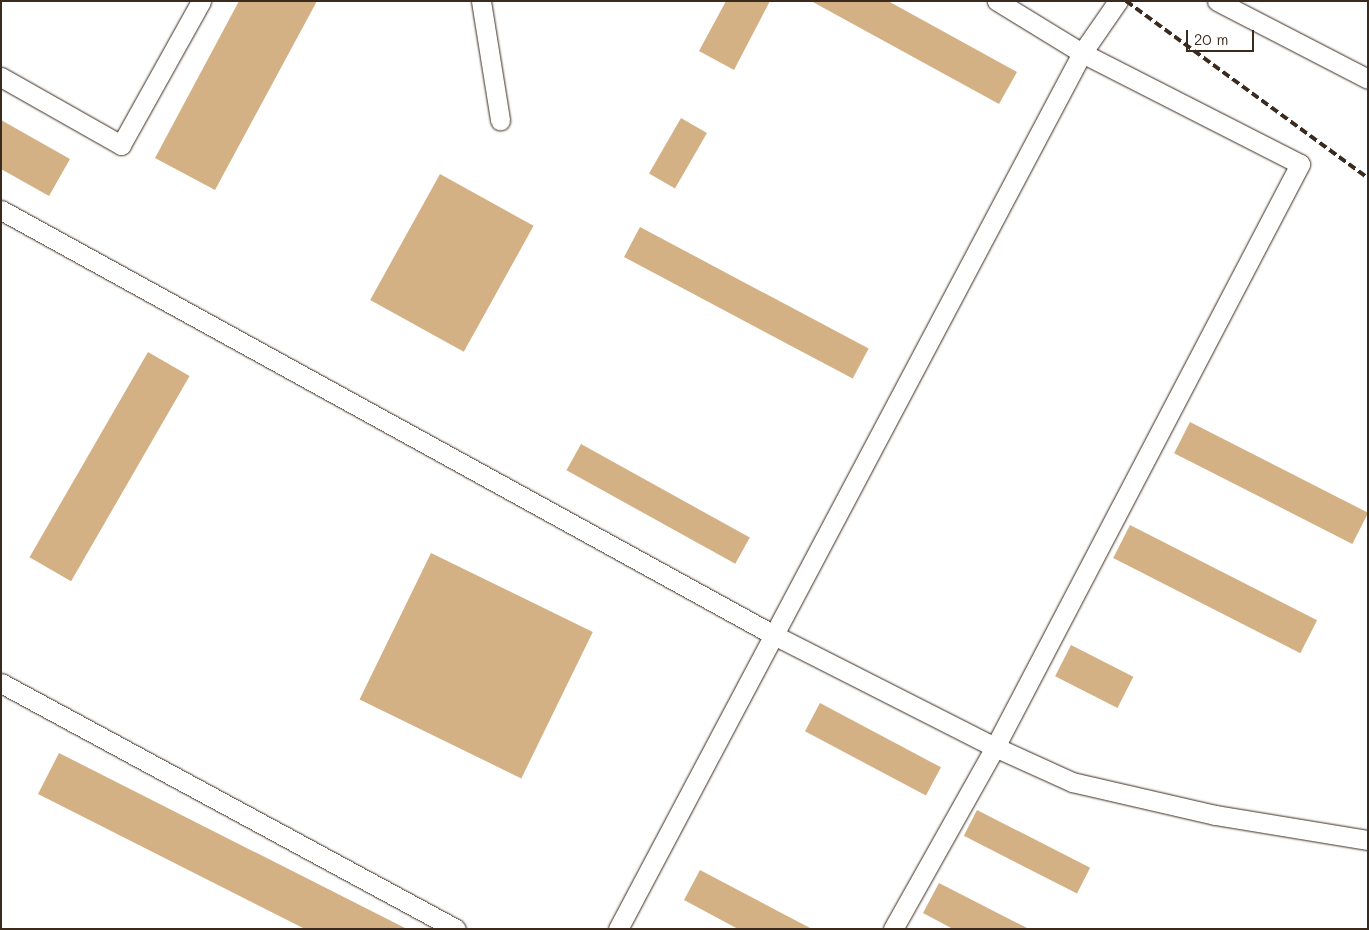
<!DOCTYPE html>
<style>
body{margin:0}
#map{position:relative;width:1369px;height:930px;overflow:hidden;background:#fff;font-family:Mali,sans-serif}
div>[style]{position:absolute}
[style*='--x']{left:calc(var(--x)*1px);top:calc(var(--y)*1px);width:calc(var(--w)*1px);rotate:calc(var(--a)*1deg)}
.building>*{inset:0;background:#d3b185;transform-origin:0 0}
.roads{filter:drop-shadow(0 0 1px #3b2a1e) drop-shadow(0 0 1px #3b2a1e)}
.street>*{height:19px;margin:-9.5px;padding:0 9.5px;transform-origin:9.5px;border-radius:9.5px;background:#fff}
.rail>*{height:4px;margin-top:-2px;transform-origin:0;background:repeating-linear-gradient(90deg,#3b2a1e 0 8px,transparent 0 12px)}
span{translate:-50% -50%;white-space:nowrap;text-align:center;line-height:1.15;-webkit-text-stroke:4.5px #fff;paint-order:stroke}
.frame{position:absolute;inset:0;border:2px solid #3b2a1e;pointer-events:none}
.scale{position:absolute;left:1186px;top:30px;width:68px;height:22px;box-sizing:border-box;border:2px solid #3b2a1e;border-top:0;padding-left:6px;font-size:15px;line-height:18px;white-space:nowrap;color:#3b2a1e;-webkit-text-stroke:4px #fff;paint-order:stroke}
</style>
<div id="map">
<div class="building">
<i style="clip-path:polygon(239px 1px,317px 1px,215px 190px,155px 158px)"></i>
<i style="clip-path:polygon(726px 1px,770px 1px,734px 70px,699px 51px)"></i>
<i style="clip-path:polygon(811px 1px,888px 1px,1017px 72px,999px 104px)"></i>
<i style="left:681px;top:118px;width:30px;height:64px;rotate:30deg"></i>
<i style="clip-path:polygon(1px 120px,70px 159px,49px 196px,1px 169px)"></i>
<i style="left:440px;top:174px;width:107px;height:144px;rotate:29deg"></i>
<i style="left:640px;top:227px;width:259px;height:34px;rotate:28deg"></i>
<i style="left:148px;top:352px;width:48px;height:237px;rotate:30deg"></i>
<i style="left:1190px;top:422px;width:200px;height:35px;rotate:27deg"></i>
<i style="left:581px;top:444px;width:193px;height:30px;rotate:29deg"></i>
<i style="left:1130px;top:525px;width:210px;height:37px;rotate:27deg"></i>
<i style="left:431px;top:553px;width:180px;height:163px;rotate:26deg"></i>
<i style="left:1071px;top:645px;width:70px;height:35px;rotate:27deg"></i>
<i style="left:820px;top:703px;width:137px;height:32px;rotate:28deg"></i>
<i style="clip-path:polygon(59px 753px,407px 929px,305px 929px,38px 794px)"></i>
<i style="left:977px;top:810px;width:127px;height:29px;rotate:27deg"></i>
<i style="clip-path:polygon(700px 870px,812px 929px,738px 929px,684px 900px)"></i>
<i style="clip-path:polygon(939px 883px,1029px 929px,953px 929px,923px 913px)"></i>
</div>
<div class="roads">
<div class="street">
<i style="--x:481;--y:1;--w:121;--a:80.9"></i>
<i style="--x:1217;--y:1;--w:170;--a:27.3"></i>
<i style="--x:1;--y:77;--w:138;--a:29.5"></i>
<i style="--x:121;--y:145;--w:165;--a:-60.9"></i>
<i style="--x:1;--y:210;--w:880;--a:28.81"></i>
<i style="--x:772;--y:634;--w:250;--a:26.9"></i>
<i style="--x:995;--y:747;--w:85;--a:24.4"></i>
<i style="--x:1072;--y:782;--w:147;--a:13"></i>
<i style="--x:1215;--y:815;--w:155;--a:9.3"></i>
<i style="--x:1;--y:683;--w:517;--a:28.4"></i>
<i style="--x:618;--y:929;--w:991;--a:-62.09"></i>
<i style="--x:1082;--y:53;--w:63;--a:-55.3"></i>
<i style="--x:893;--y:929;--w:209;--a:-60.7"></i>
<i style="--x:995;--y:747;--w:658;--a:-62.38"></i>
<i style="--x:1300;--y:164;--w:245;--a:-153"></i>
<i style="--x:1082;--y:53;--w:100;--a:-148.5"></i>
</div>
</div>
<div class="rail">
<i style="--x:1126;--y:1;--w:300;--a:36.2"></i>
</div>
<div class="frame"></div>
<div class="scale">20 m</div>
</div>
